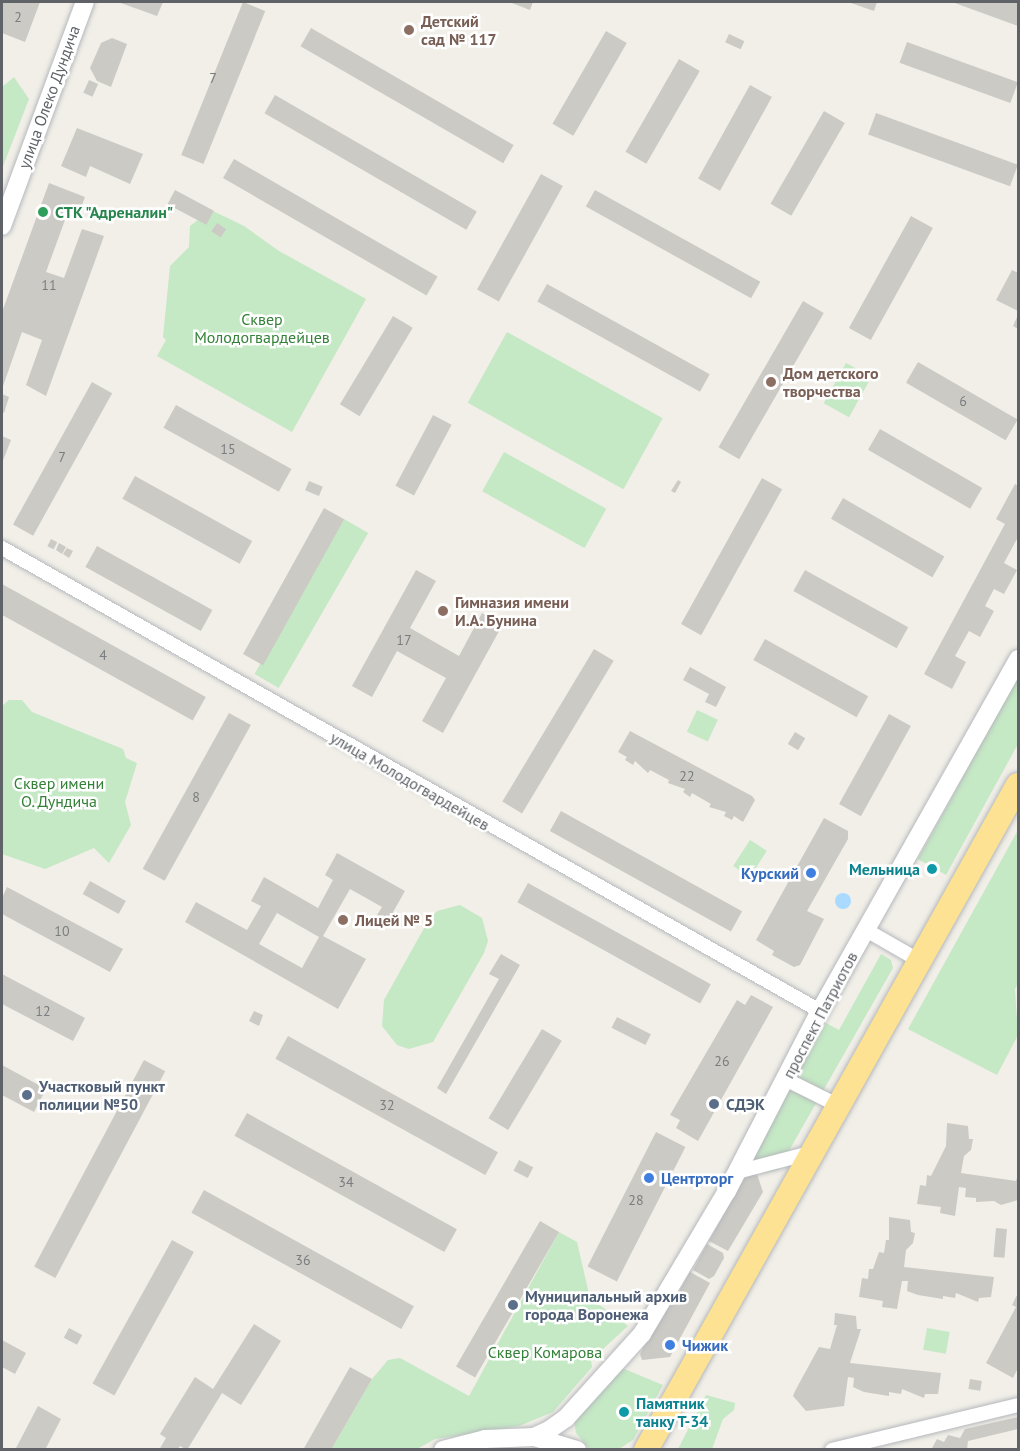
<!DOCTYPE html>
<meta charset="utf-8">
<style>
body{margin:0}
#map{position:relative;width:1020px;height:1451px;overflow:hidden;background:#f1efe8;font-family:"PT Sans",sans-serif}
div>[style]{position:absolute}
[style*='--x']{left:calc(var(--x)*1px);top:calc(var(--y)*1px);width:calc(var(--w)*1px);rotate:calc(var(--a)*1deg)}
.green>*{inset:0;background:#c5e8c5;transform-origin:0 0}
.water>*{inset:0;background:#aadaff}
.round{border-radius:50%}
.building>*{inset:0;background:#cccac5;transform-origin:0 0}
.roads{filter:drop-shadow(0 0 2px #b5b8bc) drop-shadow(0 0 2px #b5b8bc)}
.street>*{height:14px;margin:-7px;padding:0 7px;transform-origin:7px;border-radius:7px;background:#fff}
.secondary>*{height:18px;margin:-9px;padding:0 9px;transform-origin:9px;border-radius:9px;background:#fff}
.highway>*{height:24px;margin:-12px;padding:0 12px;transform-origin:12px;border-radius:12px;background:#fde293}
.dots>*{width:16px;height:16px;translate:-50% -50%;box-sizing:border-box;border:3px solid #fff;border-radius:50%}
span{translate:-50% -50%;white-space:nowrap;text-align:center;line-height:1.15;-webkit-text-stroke:5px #fff;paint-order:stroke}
.number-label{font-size:14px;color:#7a7d7f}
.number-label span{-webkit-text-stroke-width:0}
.education-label{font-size:16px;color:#785e54;font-weight:700}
.left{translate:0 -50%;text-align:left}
.street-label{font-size:16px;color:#5f6368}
.leisure-label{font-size:16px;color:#27864d;font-weight:700}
.park-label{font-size:16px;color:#348238}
.culture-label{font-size:16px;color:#0d838f;font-weight:700}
.right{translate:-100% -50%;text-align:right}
.shop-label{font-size:16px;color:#366cbe;font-weight:700}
.service-label{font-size:16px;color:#4e5e75;font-weight:700}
.frame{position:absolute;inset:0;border:3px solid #5f6368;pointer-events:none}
</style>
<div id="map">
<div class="green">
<i style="clip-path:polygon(14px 77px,29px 99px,2px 169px,2px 87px)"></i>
<i style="clip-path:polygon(211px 210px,244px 226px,279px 251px,366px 299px,292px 432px,157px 356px,166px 340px,163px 337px,170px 266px,189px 247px,190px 226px)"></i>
<i style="left:507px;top:332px;width:178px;height:81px;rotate:29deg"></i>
<i style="left:846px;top:363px;width:29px;height:46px;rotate:29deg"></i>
<i style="left:504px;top:452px;width:117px;height:45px;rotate:29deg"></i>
<i style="left:344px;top:519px;width:28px;height:179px;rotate:30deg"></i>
<i style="clip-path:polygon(1018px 677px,1018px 744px,946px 875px,918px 859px)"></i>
<i style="clip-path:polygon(9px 700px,22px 700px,32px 712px,123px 749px,126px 758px,137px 763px,125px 802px,131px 825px,109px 863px,94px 848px,45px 869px,2px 854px,2px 706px)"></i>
<i style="left:697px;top:710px;width:23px;height:24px;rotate:25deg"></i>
<i style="clip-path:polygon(1018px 830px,1018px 983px,1015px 989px,1018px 1035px,997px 1075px,908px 1029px)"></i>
<i style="left:750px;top:840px;width:20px;height:31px;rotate:33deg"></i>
<i style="clip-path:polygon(460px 905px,482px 918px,488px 941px,484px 953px,433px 1042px,409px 1049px,397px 1045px,382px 1026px,384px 1000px,428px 921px,437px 911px)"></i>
<i style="clip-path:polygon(881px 954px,891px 960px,893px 968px,778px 1170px,739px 1178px,826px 1023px,839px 1030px)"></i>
<i style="clip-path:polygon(559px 1232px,577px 1242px,590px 1298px,628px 1326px,591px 1360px,592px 1367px,553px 1412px,519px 1426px,435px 1439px,417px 1449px,331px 1450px,372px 1379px,388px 1360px,400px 1358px,469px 1396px)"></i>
<i style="left:927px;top:1328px;width:23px;height:22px;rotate:10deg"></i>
<i style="clip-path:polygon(622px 1368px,663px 1385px,633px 1440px,619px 1449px,589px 1449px,576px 1433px,574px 1421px)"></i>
<i style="clip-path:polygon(706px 1395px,735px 1403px,734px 1410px,723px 1419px,712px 1449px,678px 1449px)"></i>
</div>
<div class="water">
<i class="round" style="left:835px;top:893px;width:16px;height:16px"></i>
</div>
<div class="building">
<i style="clip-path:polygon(2px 2px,40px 2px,25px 42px,2px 33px)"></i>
<i style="clip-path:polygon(118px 2px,163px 2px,157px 16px)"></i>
<i style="left:243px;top:2px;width:24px;height:165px;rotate:22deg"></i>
<i style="clip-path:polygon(509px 2px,533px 2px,530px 10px)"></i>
<i style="clip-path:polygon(848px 2px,877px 2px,874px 11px)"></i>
<i style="clip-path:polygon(952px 2px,1018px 2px,1018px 26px)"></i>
<i style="left:311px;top:28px;width:234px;height:21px;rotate:30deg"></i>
<i style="left:606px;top:31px;width:24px;height:107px;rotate:30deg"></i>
<i style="left:729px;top:34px;width:17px;height:9px;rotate:25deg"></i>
<i style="clip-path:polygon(112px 38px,127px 44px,111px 87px,97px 81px,90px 68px,101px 43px)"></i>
<i style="left:907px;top:42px;width:118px;height:22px;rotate:20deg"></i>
<i style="left:679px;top:59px;width:24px;height:107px;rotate:30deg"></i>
<i style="left:89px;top:80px;width:10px;height:14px;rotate:24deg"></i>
<i style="left:750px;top:85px;width:25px;height:107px;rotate:29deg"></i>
<i style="left:275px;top:95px;width:233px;height:21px;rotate:30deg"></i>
<i style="left:824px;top:111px;width:24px;height:107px;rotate:30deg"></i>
<i style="left:876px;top:113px;width:151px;height:23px;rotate:20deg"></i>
<i style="clip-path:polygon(77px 128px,143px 154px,130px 184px,90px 166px,86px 177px,61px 166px)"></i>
<i style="left:234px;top:159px;width:235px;height:22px;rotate:30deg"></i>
<i style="left:541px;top:174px;width:25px;height:132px;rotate:29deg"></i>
<i style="clip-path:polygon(49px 183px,85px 197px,79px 213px,69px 209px,46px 272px,64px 278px,82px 229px,104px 236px,46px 396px,26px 385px,42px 340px,22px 332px,2px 389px,2px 312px)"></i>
<i style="left:175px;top:190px;width:44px;height:16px;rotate:28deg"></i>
<i style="left:595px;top:190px;width:189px;height:19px;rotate:29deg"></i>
<i style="left:911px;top:216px;width:25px;height:128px;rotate:29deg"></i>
<i style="left:217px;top:223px;width:11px;height:10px;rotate:34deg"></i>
<i style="clip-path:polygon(1012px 270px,1018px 273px,1018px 311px,996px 300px)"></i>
<i style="left:547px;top:284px;width:186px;height:20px;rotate:29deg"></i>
<i style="left:803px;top:301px;width:24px;height:169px;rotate:30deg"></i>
<i style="clip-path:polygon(1018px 315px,1018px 329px,1013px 326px)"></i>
<i style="left:393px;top:316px;width:23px;height:103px;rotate:31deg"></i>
<i style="left:918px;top:362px;width:115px;height:24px;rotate:30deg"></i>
<i style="left:92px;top:382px;width:23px;height:163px;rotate:29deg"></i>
<i style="clip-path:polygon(2px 394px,9px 397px,4px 413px,2px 412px)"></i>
<i style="left:176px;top:405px;width:132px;height:26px;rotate:29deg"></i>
<i style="left:433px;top:415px;width:21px;height:80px;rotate:28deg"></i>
<i style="left:880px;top:429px;width:118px;height:24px;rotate:30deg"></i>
<i style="clip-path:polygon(2px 436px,11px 440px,2px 463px)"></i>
<i style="left:135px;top:476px;width:134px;height:26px;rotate:29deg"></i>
<i style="left:762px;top:478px;width:23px;height:167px;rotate:29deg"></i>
<i style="clip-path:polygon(678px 480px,681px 482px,675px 493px,671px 491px)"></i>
<i style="left:309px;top:481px;width:15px;height:10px;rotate:23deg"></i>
<i style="clip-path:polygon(1015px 484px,1018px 486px,1018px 537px,1004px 563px,1017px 570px,1004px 594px,994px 589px,985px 606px,994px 611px,980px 637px,969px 631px,955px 656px,966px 662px,952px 689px,924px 674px,1005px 524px,996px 519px)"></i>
<i style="left:843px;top:498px;width:117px;height:24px;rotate:30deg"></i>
<i style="left:324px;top:508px;width:23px;height:167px;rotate:29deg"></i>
<i style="left:51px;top:539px;width:7px;height:8px;rotate:27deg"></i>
<i style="clip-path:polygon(59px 543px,66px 547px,62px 554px,56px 550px)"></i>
<i style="left:97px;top:546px;width:132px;height:24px;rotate:29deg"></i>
<i style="clip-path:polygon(67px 548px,73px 551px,69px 558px,63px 554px)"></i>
<i style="clip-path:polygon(416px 570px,436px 581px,410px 628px,459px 656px,482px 613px,503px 624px,443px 733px,422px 721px,446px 678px,397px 651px,372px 697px,352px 686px)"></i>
<i style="left:805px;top:570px;width:118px;height:24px;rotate:29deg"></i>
<i style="left:2px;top:584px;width:233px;height:27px;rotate:29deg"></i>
<i style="left:765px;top:639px;width:118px;height:24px;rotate:29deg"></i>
<i style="left:594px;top:649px;width:23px;height:178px;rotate:31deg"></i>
<i style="clip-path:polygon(690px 667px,726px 687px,716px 707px,705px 702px,709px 694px,683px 680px)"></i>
<i style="left:229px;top:713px;width:25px;height:178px;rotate:29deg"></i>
<i style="left:889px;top:714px;width:25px;height:103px;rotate:29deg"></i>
<i style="clip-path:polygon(630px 731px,752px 796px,755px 800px,743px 822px,734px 816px,732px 820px,724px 816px,726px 812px,709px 807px,711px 804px,692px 793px,690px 797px,683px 792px,685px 789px,668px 783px,669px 780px,650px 770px,648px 773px,635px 761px,633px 765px,625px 760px,627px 757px,618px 752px)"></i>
<i style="left:795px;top:732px;width:12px;height:14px;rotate:31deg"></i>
<i style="left:561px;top:811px;width:207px;height:23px;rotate:29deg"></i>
<i style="clip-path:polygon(824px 818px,848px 831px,848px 839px,807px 911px,824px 919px,800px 965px,794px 967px,772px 955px,774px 951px,756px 940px)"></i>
<i style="clip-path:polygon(evenodd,337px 853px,405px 891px,388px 921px,377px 915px,382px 907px,350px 889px,323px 936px,366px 959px,338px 1009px,185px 922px,196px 902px,247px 930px,261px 906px,251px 901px,264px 877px,318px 908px,333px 880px,325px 875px,337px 853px,277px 913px,319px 937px,302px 968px,259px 944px,277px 913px)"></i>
<i style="left:90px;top:881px;width:41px;height:15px;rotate:29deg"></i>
<i style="left:528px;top:883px;width:209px;height:22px;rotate:29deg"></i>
<i style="clip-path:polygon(7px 887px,123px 949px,110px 972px,2px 914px,2px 898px)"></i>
<i style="clip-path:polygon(501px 954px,520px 965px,446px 1094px,437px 1088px,499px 979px,489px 974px)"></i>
<i style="clip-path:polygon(2px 974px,85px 1018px,73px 1041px,2px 1004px)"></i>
<i style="clip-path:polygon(751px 995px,773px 1007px,698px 1141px,676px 1128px,680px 1120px,670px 1115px,737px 1000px,745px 1005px)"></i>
<i style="clip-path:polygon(254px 1011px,263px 1015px,259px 1026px,249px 1021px)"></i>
<i style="left:617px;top:1017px;width:38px;height:12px;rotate:27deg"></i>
<i style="left:542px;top:1029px;width:23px;height:104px;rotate:31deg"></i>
<i style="left:288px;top:1036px;width:240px;height:26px;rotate:29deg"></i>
<i style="left:144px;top:1060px;width:24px;height:234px;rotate:28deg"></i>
<i style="clip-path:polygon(2px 1065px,46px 1089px,34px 1112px,2px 1095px)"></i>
<i style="left:247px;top:1113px;width:240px;height:26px;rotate:29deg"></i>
<i style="clip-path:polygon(947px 1123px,968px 1126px,969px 1139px,973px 1139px,971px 1150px,964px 1156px,961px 1173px,1016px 1181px,1018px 1175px,1018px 1200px,1001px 1205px,994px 1201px,976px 1202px,976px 1198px,965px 1197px,966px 1188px,959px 1187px,955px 1216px,940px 1213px,941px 1207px,917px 1204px,920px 1185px,926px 1186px,927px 1175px,931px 1176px,946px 1146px)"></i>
<i style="left:656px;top:1132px;width:33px;height:151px;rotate:27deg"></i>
<i style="left:519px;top:1160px;width:16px;height:12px;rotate:27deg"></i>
<i style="clip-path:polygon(757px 1174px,763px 1192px,728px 1251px,709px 1241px,733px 1197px,735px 1179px)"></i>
<i style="left:204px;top:1190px;width:240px;height:26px;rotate:29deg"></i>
<i style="clip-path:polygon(889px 1217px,910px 1220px,911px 1232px,915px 1233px,913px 1243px,906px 1250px,904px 1267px,994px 1277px,991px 1297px,979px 1298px,978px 1302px,956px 1293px,955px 1298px,943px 1296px,943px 1299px,918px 1295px,907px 1291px,908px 1281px,902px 1281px,897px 1309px,882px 1307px,883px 1301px,859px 1297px,862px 1278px,868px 1279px,869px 1269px,873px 1269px,879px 1252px,884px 1253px,886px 1240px,889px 1240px)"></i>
<i style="left:540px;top:1221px;width:22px;height:168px;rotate:30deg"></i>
<i style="left:996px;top:1228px;width:11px;height:29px;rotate:5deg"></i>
<i style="left:172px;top:1240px;width:25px;height:164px;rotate:29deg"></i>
<i style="clip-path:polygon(707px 1244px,723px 1253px,724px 1258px,714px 1276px,709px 1279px,693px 1270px)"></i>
<i style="clip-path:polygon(690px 1272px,710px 1283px,670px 1357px,642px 1360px,640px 1354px,666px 1303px,671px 1306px)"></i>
<i style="clip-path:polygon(1018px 1293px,1018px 1368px,1013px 1378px,986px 1363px,1016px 1307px,1012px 1305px)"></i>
<i style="clip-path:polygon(835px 1313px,856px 1316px,857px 1329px,861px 1329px,850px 1363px,941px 1373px,938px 1394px,925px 1394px,924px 1398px,902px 1389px,901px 1394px,889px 1392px,889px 1396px,864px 1392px,853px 1387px,854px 1378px,848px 1377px,844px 1406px,806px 1411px,793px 1396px,795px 1391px,819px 1347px,830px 1349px,837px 1325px,834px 1325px)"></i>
<i style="clip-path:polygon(254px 1324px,281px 1341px,241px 1405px,222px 1393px,187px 1450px,180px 1446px,177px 1450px,159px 1450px,166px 1438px,160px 1434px,195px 1377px,213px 1389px)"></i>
<i style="left:69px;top:1328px;width:15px;height:11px;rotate:28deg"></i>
<i style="clip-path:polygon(2px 1340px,26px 1353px,15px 1374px,2px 1367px)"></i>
<i style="clip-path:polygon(350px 1367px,372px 1379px,331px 1450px,303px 1450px)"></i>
<i style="left:970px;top:1379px;width:12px;height:10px;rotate:9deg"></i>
<i style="clip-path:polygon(38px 1406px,61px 1419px,45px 1450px,15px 1450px)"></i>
<i style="clip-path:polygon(1018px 1417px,1018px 1429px,968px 1441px,967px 1450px,931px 1450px,937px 1439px,944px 1442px,948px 1435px,960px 1438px,965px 1429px)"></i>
</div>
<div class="roads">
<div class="street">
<i style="--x:2;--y:548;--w:940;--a:29.51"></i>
<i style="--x:866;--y:930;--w:62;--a:29.9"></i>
<i style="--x:785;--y:1079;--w:60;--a:26.6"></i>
<i style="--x:737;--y:1172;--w:80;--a:-14.6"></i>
<i style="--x:832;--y:1450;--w:191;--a:-13.6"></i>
</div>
<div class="secondary">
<i style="--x:2;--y:226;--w:239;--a:-69.7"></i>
<i style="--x:534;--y:1437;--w:45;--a:16.8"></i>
<i style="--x:443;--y:1450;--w:43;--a:-14.7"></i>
<i style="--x:485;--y:1439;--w:49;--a:-2.3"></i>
<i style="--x:534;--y:1437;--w:17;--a:-25"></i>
<i style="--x:549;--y:1430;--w:21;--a:-35"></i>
<i style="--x:566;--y:1418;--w:113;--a:-47.9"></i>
<i style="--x:642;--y:1334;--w:166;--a:-59.3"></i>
<i style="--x:727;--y:1191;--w:203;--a:-62.7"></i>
<i style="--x:820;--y:1011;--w:404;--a:-60.6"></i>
</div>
<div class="highway">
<i style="--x:646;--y:1450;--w:762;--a:-60.78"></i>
</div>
</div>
<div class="dots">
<i style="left:409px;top:30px;background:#8d6e63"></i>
<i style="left:43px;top:212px;background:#2e9e5b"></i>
<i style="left:771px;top:382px;background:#8d6e63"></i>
<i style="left:443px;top:611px;background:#8d6e63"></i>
<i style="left:932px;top:869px;background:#0f9aa8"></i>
<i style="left:811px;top:873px;background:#3f7fe0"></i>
<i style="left:343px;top:920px;background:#8d6e63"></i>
<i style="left:27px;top:1095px;background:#5c6f8a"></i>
<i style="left:714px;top:1104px;background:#5c6f8a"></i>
<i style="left:649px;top:1178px;background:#3f7fe0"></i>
<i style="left:513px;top:1305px;background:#5c6f8a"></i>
<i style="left:670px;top:1345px;background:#3f7fe0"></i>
<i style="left:624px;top:1412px;background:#0f9aa8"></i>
</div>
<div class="number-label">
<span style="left:18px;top:17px">2</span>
<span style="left:213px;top:78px">7</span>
<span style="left:49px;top:285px">11</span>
<span style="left:963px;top:401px">6</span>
<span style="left:228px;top:449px">15</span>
<span style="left:62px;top:457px">7</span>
<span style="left:404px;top:640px">17</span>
<span style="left:103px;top:655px">4</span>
<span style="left:687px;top:776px">22</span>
<span style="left:196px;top:797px">8</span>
<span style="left:62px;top:931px">10</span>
<span style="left:43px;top:1011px">12</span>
<span style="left:722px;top:1061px">26</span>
<span style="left:387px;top:1105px">32</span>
<span style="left:346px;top:1182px">34</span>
<span style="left:636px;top:1200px">28</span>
<span style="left:303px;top:1260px">36</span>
</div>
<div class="education-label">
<span class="left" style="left:421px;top:30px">Детский<br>сад № 117</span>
<span class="left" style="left:783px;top:382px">Дом детского<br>творчества</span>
<span class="left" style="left:455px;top:611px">Гимназия имени<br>И.А. Бунина</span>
<span class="left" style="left:355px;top:920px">Лицей № 5</span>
</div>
<div class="street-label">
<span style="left:49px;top:97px;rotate:-70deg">улица Олеко Дундича</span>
<span style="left:410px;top:781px;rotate:30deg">улица Молодогвардейцев</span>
<span style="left:820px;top:1015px;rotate:-62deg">проспект Патриотов</span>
</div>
<div class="leisure-label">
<span class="left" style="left:55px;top:212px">СТК "Адреналин"</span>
</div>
<div class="park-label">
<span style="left:262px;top:328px">Сквер<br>Молодогвардейцев</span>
<span style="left:59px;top:792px">Сквер имени<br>О. Дундича</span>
<span style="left:545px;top:1352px">Сквер Комарова</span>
</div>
<div class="culture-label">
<span class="right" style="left:920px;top:869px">Мельница</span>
<span class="left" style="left:636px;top:1412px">Памятник<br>танку Т-34</span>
</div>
<div class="shop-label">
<span class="right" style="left:799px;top:873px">Курский</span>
<span class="left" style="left:661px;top:1178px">Центрторг</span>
<span class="left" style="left:682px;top:1345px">Чижик</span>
</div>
<div class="service-label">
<span class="left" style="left:39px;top:1095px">Участковый пункт<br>полиции №50</span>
<span class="left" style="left:726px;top:1104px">СДЭК</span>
<span class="left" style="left:525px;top:1305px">Муниципальный архив<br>города Воронежа</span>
</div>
<div class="frame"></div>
</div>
